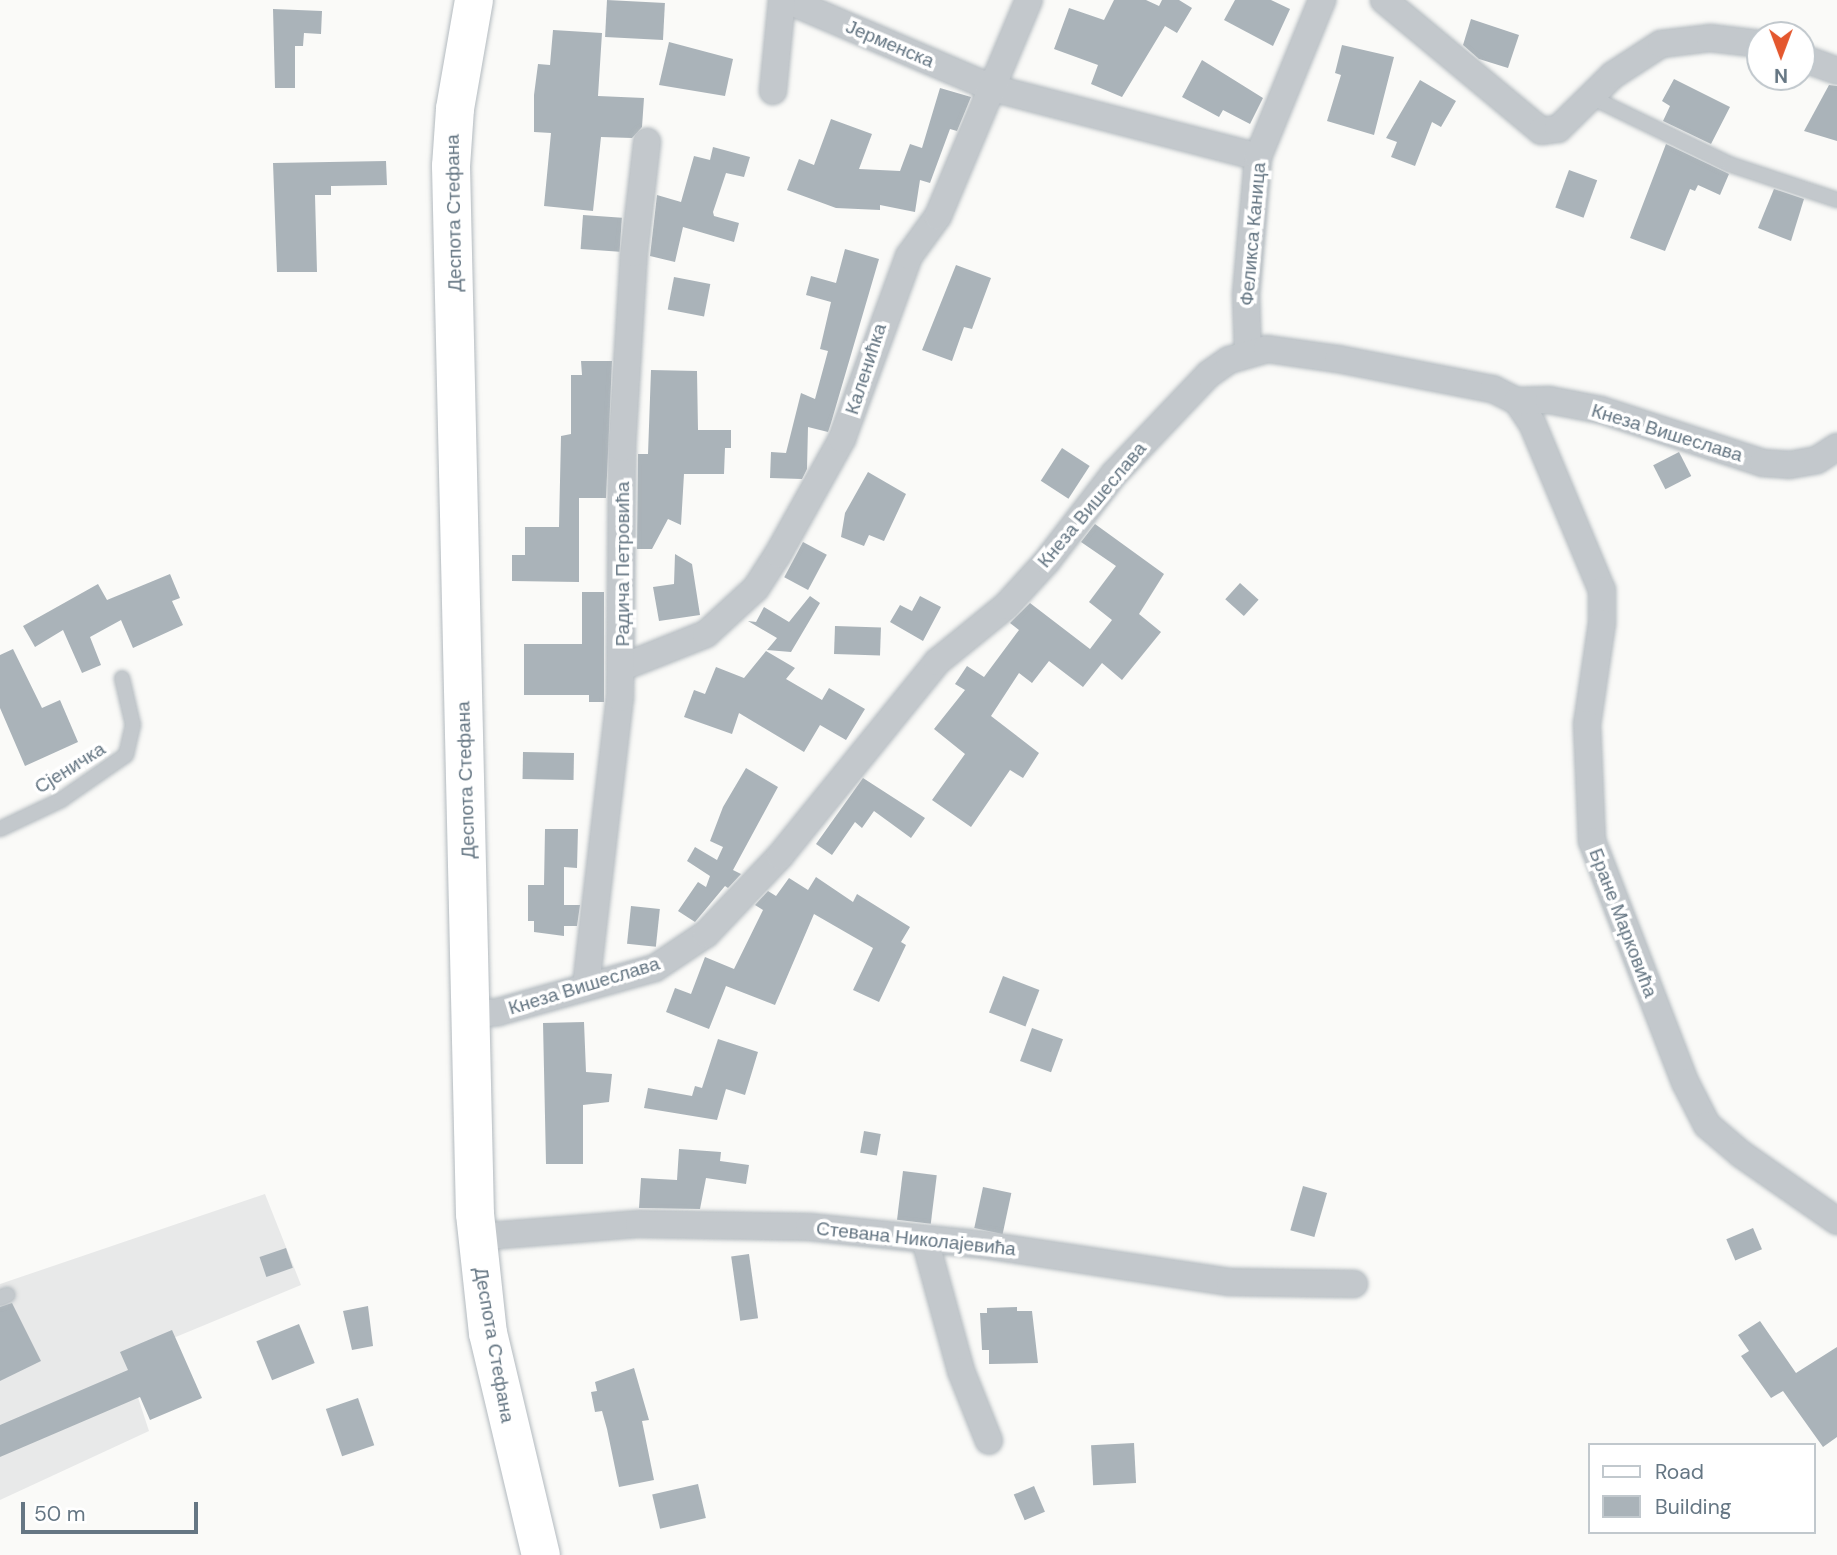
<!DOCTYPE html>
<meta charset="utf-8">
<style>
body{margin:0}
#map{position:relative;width:1837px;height:1555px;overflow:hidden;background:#fafaf8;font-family:"DM Sans",sans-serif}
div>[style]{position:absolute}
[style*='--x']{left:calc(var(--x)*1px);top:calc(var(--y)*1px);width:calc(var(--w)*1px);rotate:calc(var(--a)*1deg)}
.built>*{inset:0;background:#e8e9e9}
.building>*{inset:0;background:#aab3b9;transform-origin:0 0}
.roads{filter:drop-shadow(0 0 2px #b3babf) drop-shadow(0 0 2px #b3babf)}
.lane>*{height:14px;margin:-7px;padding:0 7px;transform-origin:7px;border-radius:7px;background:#c3c8cc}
.street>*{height:26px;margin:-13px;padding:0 13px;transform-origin:13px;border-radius:13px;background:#c3c8cc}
.secondary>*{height:38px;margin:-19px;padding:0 19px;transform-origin:19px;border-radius:19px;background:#fff}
span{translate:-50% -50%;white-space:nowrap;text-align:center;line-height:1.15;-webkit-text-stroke:7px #fff;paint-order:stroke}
.street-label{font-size:19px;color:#657683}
.legend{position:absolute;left:1588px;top:1443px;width:228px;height:91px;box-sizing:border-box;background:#fff;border:2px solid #c1c8cd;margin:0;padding:9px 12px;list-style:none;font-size:21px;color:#657683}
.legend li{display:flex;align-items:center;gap:14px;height:35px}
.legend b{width:35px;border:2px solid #c1c8cd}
.north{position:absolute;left:1746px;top:21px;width:70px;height:70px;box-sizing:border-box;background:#fff;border:2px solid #c1c8cd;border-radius:50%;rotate:180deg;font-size:19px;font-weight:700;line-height:28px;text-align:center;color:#657683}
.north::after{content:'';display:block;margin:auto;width:24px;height:32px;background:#e4572e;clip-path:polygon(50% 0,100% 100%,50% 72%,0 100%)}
.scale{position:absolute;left:21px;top:1502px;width:177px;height:32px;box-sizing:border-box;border:4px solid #657683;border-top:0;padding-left:9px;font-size:21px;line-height:24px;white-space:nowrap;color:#657683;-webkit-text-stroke:5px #fff;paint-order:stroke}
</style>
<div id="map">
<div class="built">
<i style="clip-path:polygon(265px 1194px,301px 1285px,125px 1358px,149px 1431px,0 1500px,0 1284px)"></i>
</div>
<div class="building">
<i style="left:607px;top:0;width:58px;height:37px;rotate:3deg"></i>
<i style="clip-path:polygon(1114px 0,1146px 0,1159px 6px,1162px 0,1179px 0,1192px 8px,1177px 33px,1165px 26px,1122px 97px,1091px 84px,1098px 65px,1054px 49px,1069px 8px,1104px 20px)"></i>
<i style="clip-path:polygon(1235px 0,1271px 0,1290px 9px,1273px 46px,1224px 20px)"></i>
<i style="clip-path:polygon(273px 9px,322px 11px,321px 34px,304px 33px,303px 46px,295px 46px,295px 88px,275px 88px)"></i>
<i style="clip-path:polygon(1471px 19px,1519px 35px,1508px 68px,1479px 59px,1463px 45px)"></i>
<i style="clip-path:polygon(553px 30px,602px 33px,598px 96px,644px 98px,642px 127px,632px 138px,601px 137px,593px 211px,544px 206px,551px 133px,534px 132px,534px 95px,538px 64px,550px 65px)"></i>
<i style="clip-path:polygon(669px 42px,733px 59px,725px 96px,659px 85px)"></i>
<i style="clip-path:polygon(1342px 45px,1394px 57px,1374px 135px,1327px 121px,1341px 75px,1335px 73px)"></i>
<i style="clip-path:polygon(1202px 60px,1263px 98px,1250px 124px,1223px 110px,1219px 117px,1182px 97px)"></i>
<i style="clip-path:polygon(1674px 79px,1730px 107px,1711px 144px,1663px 121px,1670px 106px,1662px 101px)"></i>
<i style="clip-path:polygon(1420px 80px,1456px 101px,1441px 127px,1432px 122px,1415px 166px,1391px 157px,1397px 142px,1386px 138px)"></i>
<i style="clip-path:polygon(1829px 85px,1837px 86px,1837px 141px,1804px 131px)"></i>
<i style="clip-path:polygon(940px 88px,971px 97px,957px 131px,950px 129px,930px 183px,920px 180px,915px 212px,880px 205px,880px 210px,836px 208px,787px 190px,799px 159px,814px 165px,831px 119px,872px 134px,859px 169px,900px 171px,910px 144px,922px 148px)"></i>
<i style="clip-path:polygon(1666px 144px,1729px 174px,1720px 195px,1698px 185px,1695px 191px,1690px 189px,1665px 251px,1630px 238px)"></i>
<i style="clip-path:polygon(713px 147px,750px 157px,744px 177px,726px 173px,713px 212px,714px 216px,739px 223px,734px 242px,683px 227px,675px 262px,650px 256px,657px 195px,681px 202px,694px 156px,710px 160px)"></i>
<i style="clip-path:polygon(386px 161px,387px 185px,331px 186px,331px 195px,315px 195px,317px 272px,277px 272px,273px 163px)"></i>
<i style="left:1569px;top:170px;width:30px;height:40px;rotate:20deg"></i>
<i style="clip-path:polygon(1774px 189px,1804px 199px,1791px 241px,1758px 228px)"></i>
<i style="left:583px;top:215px;width:39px;height:34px;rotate:4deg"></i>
<i style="clip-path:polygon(845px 249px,879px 259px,831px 423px,828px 432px,808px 427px,807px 469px,802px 479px,770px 478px,771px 452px,786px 453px,801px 393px,815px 399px,828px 351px,820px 349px,831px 302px,806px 295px,811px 276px,836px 283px)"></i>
<i style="clip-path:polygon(956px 265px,991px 278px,972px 329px,964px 327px,952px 361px,922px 350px)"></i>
<i style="left:674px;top:277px;width:37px;height:33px;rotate:11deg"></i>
<i style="clip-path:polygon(581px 361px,612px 361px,606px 498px,579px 498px,579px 582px,512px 581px,512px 555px,525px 555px,525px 527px,559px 527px,561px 436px,571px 434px,571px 375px,582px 375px)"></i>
<i style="clip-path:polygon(651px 370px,697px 371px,698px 430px,731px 430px,731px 448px,725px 448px,724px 474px,684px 474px,681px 525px,668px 519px,652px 549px,637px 549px,638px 454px,648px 454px)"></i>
<i style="left:1062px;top:448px;width:33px;height:39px;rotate:33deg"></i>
<i style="left:1679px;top:452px;width:27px;height:29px;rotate:63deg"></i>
<i style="clip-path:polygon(868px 472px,906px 494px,884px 541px,869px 535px,864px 546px,841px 537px,845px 513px)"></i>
<i style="clip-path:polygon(1095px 524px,1164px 574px,1139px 614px,1161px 632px,1122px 680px,1102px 663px,1083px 687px,1049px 661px,1032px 683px,1019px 673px,991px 716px,1039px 753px,1023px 778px,1010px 770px,971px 827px,932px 800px,965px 754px,934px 729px,965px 690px,955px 684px,967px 666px,984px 677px,1019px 630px,1010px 623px,1030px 603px,1090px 649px,1112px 620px,1089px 602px,1116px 566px,1081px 542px)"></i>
<i style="left:803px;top:542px;width:27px;height:40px;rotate:28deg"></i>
<i style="clip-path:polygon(675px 554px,692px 564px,700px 615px,659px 621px,653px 587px,674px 584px)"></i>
<i style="clip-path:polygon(170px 574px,180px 598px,172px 601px,183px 625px,133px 648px,121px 620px,90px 637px,101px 665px,82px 673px,63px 630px,35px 647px,23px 626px,98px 584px,107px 600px)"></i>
<i style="left:1240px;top:583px;width:25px;height:22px;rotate:42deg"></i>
<i style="clip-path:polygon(582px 592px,604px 592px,604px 702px,589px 702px,589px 695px,524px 695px,524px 644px,582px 644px)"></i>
<i style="clip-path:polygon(810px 596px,820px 603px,791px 652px,767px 650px,777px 638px,748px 621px,756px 622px,764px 607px,789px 622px)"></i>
<i style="clip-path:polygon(920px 596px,941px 607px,923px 641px,890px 622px,900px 605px,912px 611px)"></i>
<i style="left:835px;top:626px;width:46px;height:28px;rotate:2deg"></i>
<i style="clip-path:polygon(13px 649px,42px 708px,60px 700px,78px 742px,25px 766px,0 708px,0 655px)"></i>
<i style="clip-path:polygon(766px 651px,795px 668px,786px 679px,822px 700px,829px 688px,865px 709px,846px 740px,820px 725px,804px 752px,739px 713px,732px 734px,684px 717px,694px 690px,705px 694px,716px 667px,744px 678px)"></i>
<i style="left:523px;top:752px;width:51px;height:27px;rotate:1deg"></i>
<i style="clip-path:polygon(746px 768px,778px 787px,733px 870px,741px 874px,728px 888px,725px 886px,695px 922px,678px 911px,698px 882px,706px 887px,710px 876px,687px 861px,695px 847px,717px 860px,723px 847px,710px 841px,723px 807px)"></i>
<i style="clip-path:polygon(863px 778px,925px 818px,911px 838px,874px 811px,862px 828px,855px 822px,832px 855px,816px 844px)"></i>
<i style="clip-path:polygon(545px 829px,578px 829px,577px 868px,564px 867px,564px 905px,580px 905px,577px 926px,564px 926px,564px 936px,534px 932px,534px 921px,528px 921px,528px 885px,544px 885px)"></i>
<i style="clip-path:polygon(816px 877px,853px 902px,857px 894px,910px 927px,901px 942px,906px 945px,879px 1002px,853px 990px,873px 948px,814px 914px,775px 1005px,726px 986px,709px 1029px,666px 1012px,675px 988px,691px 994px,705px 957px,734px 969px,763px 910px,755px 905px,768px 891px,776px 896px,789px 878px,808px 890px)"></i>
<i style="left:631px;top:906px;width:29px;height:38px;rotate:6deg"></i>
<i style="left:1003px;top:976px;width:39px;height:39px;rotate:21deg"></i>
<i style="clip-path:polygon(584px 1022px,586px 1072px,612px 1074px,609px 1102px,583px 1105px,583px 1164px,546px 1164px,543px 1023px)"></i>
<i style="left:1032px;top:1028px;width:33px;height:35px;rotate:20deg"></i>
<i style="clip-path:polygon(718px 1039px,758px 1052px,745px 1095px,726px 1089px,717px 1120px,644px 1108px,648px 1088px,692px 1096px,695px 1086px,702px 1088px)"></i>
<i style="left:864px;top:1131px;width:17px;height:22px;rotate:10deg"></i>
<i style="clip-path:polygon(679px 1149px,721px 1152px,720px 1161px,749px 1165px,746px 1184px,706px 1178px,700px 1209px,639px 1208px,641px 1178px,677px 1180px)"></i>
<i style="left:903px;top:1171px;width:34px;height:49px;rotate:7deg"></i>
<i style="left:1303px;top:1186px;width:25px;height:46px;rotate:16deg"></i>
<i style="left:983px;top:1187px;width:29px;height:42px;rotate:12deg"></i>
<i style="left:1753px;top:1228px;width:23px;height:29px;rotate:67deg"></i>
<i style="left:286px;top:1248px;width:21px;height:28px;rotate:71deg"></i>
<i style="left:749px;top:1254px;width:65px;height:18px;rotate:82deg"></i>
<i style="clip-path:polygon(12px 1303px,41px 1361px,0 1381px,0 1307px)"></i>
<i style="clip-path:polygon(368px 1306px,373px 1346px,352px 1350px,343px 1311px)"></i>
<i style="clip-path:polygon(1017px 1307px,1017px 1311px,1032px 1311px,1038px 1363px,989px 1364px,989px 1350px,982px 1350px,980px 1313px,987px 1313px,987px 1308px)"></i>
<i style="clip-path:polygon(1760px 1321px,1796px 1373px,1837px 1347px,1837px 1437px,1823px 1447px,1783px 1391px,1771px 1398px,1741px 1356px,1749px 1351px,1738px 1335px)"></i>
<i style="left:299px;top:1324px;width:42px;height:46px;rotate:68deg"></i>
<i style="clip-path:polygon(172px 1330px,202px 1398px,150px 1420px,140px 1397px,0 1457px,0 1425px,128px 1370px,120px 1352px)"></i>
<i style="clip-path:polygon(634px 1368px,649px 1420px,642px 1421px,654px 1480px,619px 1487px,607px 1429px,602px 1411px,595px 1412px,591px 1392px,597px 1391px,595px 1382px)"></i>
<i style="left:358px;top:1398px;width:50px;height:34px;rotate:71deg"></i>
<i style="left:1134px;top:1443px;width:40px;height:43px;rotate:87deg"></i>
<i style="left:698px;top:1484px;width:35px;height:47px;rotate:77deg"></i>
<i style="left:1034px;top:1486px;width:28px;height:22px;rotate:67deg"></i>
</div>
<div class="roads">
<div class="lane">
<i style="--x:1591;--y:97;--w:153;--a:25.9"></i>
<i style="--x:1729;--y:164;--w:114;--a:18.4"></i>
<i style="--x:0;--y:829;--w:68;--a:-25.4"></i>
<i style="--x:61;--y:800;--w:79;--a:-34.7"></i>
<i style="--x:126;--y:755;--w:31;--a:-77"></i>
<i style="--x:133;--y:725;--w:48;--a:-103.2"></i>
<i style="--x:0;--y:1298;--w:8;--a:-23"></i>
</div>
<div class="street">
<i style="--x:787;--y:0;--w:223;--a:23.2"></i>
<i style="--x:992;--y:88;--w:275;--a:14.5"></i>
<i style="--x:1384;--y:0;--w:204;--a:39.8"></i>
<i style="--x:1541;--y:131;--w:17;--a:-7"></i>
<i style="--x:1558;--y:129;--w:77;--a:-44.5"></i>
<i style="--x:1613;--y:75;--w:57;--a:-32.9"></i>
<i style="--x:1661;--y:44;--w:49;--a:-7"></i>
<i style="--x:1710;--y:38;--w:50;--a:6.8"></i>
<i style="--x:1802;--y:58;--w:37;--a:20"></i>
<i style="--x:773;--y:91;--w:91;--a:-84.4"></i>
<i style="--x:1248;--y:354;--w:59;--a:-91.9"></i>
<i style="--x:1246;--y:295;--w:139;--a:-85"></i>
<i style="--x:1258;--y:157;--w:170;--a:-67.8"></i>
<i style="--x:1517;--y:401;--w:27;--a:56"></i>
<i style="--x:1532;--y:423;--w:181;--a:67.3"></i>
<i style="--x:1602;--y:590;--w:33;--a:90"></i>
<i style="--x:1602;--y:623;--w:102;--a:98.4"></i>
<i style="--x:1587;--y:724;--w:117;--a:87.6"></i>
<i style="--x:1592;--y:841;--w:258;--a:68.9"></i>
<i style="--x:1685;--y:1082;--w:48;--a:62.9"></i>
<i style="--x:1707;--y:1125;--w:45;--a:40.5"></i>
<i style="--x:1741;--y:1154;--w:117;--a:34.9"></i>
<i style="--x:623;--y:667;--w:89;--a:-21.7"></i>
<i style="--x:706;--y:634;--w:68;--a:-42.6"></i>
<i style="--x:756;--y:588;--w:40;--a:-57.1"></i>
<i style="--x:778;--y:554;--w:132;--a:-60.9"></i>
<i style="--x:842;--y:439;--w:195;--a:-69.9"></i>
<i style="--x:909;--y:256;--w:49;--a:-54.1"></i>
<i style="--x:938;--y:216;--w:234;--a:-67.2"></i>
<i style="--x:586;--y:986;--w:290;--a:-83.3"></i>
<i style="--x:620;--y:698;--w:250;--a:-89.5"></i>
<i style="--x:622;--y:448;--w:195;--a:-86.5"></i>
<i style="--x:634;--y:253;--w:112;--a:-83.3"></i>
<i style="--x:472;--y:1014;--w:26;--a:-4"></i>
<i style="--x:498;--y:1012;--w:163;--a:-15.7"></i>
<i style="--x:655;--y:968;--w:61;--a:-33.7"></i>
<i style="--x:706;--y:934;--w:108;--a:-46.5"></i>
<i style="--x:780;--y:856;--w:250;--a:-51"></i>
<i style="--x:937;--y:662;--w:89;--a:-39.1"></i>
<i style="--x:1006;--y:606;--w:61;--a:-47.7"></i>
<i style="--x:1047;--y:561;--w:110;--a:-52.4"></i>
<i style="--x:1114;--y:474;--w:138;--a:-46.5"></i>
<i style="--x:1209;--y:374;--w:24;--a:-35"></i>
<i style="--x:1229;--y:360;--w:40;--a:-16"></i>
<i style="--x:1267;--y:349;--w:72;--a:8"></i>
<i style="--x:1338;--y:359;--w:158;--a:11"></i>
<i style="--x:1493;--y:389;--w:27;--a:27"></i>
<i style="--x:1517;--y:401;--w:32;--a:-2"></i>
<i style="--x:1549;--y:400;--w:53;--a:10.9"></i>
<i style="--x:1601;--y:410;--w:170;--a:18.1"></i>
<i style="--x:1763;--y:463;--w:26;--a:4"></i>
<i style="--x:1789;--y:465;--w:28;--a:-10"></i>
<i style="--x:1817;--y:460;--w:24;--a:-33"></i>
<i style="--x:476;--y:1237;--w:164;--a:-4.6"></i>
<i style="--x:639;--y:1224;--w:170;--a:1"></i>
<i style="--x:809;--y:1227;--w:177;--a:5.8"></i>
<i style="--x:985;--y:1245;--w:248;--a:8.6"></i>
<i style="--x:1230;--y:1282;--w:124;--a:0.9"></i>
<i style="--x:925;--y:1240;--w:136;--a:74.6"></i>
<i style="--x:961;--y:1371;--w:75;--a:68.2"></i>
</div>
<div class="secondary">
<i style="--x:474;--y:0;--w:111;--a:99.9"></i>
<i style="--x:455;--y:109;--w:57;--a:94"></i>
<i style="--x:451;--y:166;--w:1048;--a:88.69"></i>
<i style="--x:475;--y:1214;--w:120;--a:83.8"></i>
<i style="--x:488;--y:1333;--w:228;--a:76.6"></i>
</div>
</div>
<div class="street-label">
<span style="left:890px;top:44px;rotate:23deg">Јерменска</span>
<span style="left:454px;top:213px;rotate:-91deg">Деспота Стефана</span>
<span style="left:1253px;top:234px;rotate:-85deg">Феликса Каница</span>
<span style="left:866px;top:369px;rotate:-72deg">Каленићка</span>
<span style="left:1667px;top:433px;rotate:17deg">Кнеза Вишеслава</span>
<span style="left:1092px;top:505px;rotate:-50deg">Кнеза Вишеслава</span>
<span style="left:623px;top:564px;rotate:-90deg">Радича Петровића</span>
<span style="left:70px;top:768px;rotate:-32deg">Сјеничка</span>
<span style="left:466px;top:780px;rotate:-92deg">Деспота Стефана</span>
<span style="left:1623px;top:923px;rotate:69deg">Бране Марковића</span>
<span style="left:584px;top:986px;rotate:-17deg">Кнеза Вишеслава</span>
<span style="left:916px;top:1239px;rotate:6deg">Стевана Николајевића</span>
<span style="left:494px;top:1345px;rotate:80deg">Деспота Стефана</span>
</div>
<ul class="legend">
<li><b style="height:9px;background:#fff"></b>Road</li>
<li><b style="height:19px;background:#aab3b9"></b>Building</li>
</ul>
<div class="north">N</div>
<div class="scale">50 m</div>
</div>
